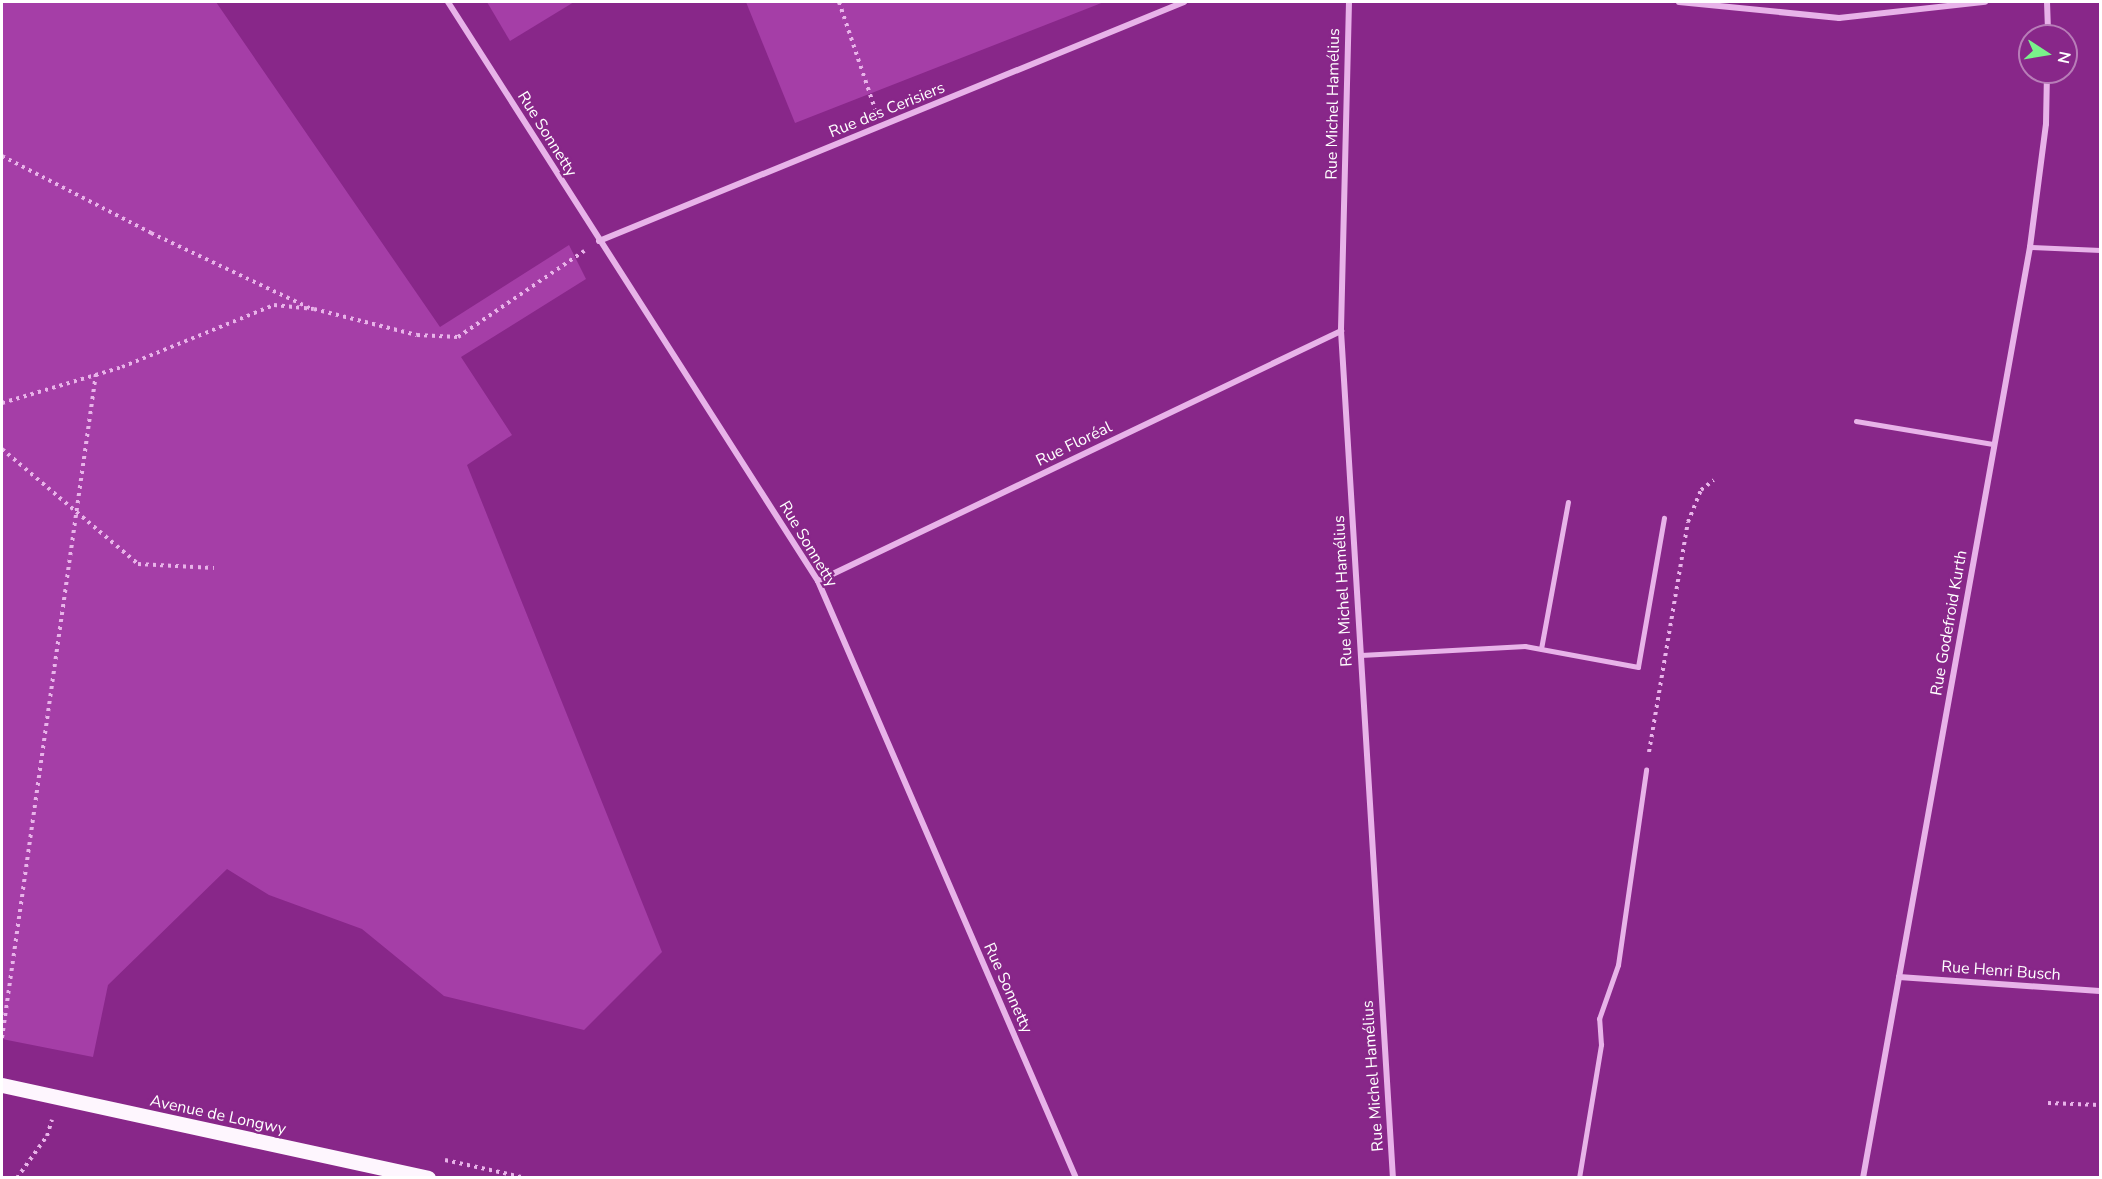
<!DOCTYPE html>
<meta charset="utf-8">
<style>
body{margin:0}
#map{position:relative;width:2102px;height:1179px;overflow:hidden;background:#882789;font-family:"Nunito Sans",sans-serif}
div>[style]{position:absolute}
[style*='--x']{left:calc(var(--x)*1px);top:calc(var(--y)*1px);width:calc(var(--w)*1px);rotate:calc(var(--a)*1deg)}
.green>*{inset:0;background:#a53ea7}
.path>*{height:4px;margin-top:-2px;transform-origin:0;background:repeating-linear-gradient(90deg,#e8b3e9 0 3px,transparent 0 7.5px)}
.lane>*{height:4.5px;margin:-2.25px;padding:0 2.25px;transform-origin:2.25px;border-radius:2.25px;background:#e8b3e9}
.street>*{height:6px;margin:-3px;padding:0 3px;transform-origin:3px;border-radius:3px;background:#e8b3e9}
.primary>*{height:15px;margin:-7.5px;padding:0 7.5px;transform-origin:7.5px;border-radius:7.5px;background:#fef6fe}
span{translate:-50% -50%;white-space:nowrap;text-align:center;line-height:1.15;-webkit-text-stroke:4.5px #882789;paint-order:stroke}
.street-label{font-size:16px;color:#fff}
.frame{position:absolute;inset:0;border:3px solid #fff;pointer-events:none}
.north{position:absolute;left:2018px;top:24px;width:60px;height:60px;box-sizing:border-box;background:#882789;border:2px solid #b87db8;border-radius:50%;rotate:102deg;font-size:16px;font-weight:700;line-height:24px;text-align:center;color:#fff}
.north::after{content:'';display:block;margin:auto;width:21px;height:27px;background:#79f28a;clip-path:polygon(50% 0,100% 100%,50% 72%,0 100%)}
</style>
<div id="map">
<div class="green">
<i style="clip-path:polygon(2px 2px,216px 2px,440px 327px,569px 245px,586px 279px,461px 357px,512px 435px,467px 465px,662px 952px,584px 1030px,444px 996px,362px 929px,269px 895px,227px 869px,108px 985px,93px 1057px,2px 1039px)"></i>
<i style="clip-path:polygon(487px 2px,574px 2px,510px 41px)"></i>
<i style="clip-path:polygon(746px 2px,1104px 2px,795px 123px)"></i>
</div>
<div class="path">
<i style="--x:839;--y:2;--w:113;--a:71.4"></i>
<i style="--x:2;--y:156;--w:168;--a:27.3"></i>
<i style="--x:151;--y:233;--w:176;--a:25.3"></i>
<i style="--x:2;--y:403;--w:125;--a:-16.7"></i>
<i style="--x:122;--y:367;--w:164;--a:-22.2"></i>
<i style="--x:274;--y:305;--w:40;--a:5.7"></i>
<i style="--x:314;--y:309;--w:106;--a:14.2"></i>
<i style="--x:417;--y:335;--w:41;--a:2.8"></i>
<i style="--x:458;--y:337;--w:153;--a:-34.3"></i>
<i style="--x:2;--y:449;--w:178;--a:40.2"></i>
<i style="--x:138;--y:564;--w:76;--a:3"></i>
<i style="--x:1649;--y:752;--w:233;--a:-80.4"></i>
<i style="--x:1688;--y:522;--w:35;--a:-68"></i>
<i style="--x:1701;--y:490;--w:16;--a:-38"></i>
<i style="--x:2;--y:1038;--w:672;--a:-81.95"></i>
<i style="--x:2048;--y:1103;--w:52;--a:2.2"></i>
<i style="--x:445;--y:1160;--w:83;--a:12.5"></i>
<i style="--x:17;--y:1178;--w:52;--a:-54.5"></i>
<i style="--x:47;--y:1136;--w:17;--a:-73"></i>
</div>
<div class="lane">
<i style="--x:2030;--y:247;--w:70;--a:2.5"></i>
<i style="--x:1856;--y:421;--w:140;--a:9.5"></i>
<i style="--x:1541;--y:649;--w:149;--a:-79.6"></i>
<i style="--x:1361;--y:655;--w:164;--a:-3.1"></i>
<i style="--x:1525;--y:646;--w:115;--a:10.5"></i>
<i style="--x:1638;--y:667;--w:151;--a:-80.1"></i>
<i style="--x:1579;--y:1178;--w:135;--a:-80.6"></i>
<i style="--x:1601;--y:1045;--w:26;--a:-94"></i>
<i style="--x:1599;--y:1019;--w:57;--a:-70.6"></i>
<i style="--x:1618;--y:965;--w:197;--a:-81.8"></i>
</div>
<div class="street">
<i style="--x:448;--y:2;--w:687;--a:57.42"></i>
<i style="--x:818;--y:581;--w:650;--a:66.63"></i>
<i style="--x:1349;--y:2;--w:329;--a:91.4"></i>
<i style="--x:1341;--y:331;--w:849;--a:86.49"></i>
<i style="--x:1679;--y:2;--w:161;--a:5.7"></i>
<i style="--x:1839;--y:18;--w:147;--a:-6.3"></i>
<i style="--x:2047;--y:2;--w:34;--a:88"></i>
<i style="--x:599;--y:241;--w:632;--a:-22.22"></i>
<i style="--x:818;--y:581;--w:580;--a:-25.55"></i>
<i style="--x:1899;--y:977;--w:201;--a:4"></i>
<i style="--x:1863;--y:1178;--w:946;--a:-79.83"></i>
<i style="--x:2030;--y:247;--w:124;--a:-82.6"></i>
<i style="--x:2046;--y:124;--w:52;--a:-88.9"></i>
</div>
<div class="primary">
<i style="--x:2;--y:1085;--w:436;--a:12.3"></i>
</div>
<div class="street-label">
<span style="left:1333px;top:104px;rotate:-89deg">Rue Michel Hamélius</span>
<span style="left:887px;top:110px;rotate:-22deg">Rue des Cerisiers</span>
<span style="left:547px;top:134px;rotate:58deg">Rue Sonnetty</span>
<span style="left:1074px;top:444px;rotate:-26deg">Rue Floréal</span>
<span style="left:808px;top:544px;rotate:59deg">Rue Sonnetty</span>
<span style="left:1343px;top:591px;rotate:-93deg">Rue Michel Hamélius</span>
<span style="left:1949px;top:623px;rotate:-80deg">Rue Godefroid Kurth</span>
<span style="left:2001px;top:971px;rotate:4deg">Rue Henri Busch</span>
<span style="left:1008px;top:988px;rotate:66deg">Rue Sonnetty</span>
<span style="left:1373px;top:1076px;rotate:-94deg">Rue Michel Hamélius</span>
<span style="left:218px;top:1115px;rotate:12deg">Avenue de Longwy</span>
</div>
<div class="frame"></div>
<div class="north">N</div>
</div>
